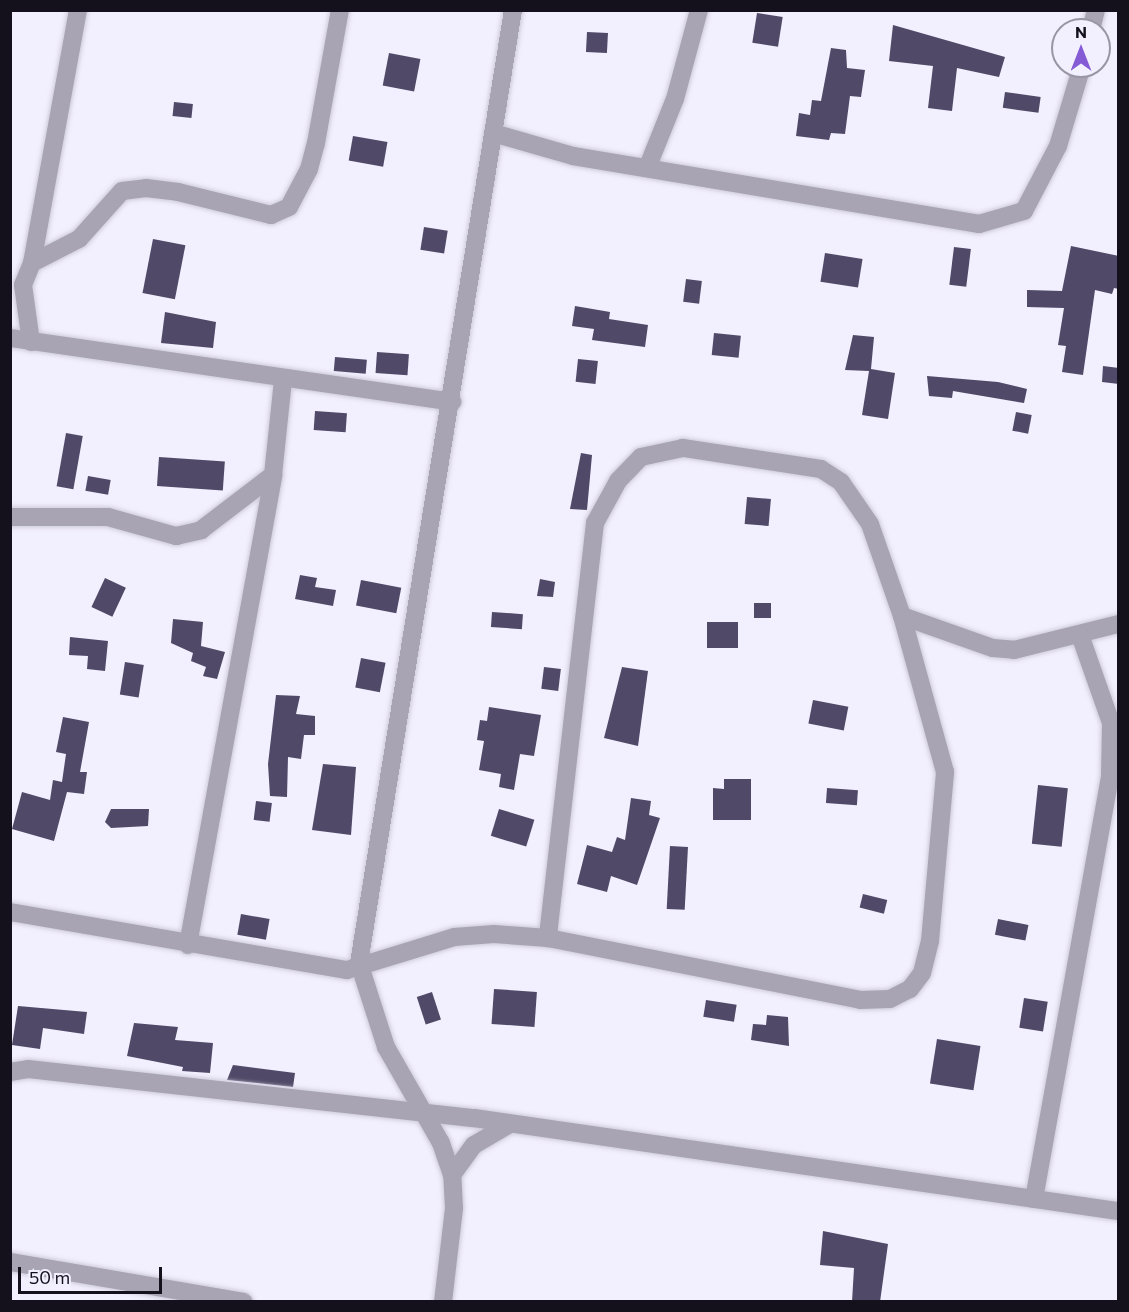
<!DOCTYPE html>
<style>
body{margin:0}
#map{position:relative;width:1129px;height:1312px;overflow:hidden;background:#f2effe;font-family:Commissioner,sans-serif}
div>[style]{position:absolute}
[style*='--x']{left:calc(var(--x)*1px);top:calc(var(--y)*1px);width:calc(var(--w)*1px);rotate:calc(var(--a)*1deg)}
.building>*{inset:0;background:#504967;transform-origin:0 0}
.roads{filter:drop-shadow(0 0 2px #cecbda) drop-shadow(0 0 2px #cecbda)}
.street>*{height:18px;margin:-9px;padding:0 9px;transform-origin:9px;border-radius:9px;background:#a8a4b4}
span{translate:-50% -50%;white-space:nowrap;text-align:center;line-height:1.15;-webkit-text-stroke:6px #f2effe;paint-order:stroke}
.frame{position:absolute;inset:0;border:12px solid #14111d;pointer-events:none}
.north{position:absolute;left:1051px;top:18px;width:60px;height:60px;box-sizing:border-box;background:#f2effe;border:2px solid #9996a4;border-radius:50%;rotate:0deg;font-size:16px;font-weight:700;line-height:24px;text-align:center;color:#14111d}
.north::after{content:'';display:block;margin:auto;width:21px;height:27px;background:#845bd5;clip-path:polygon(50% 0,100% 100%,50% 72%,0 100%)}
.scale{position:absolute;left:18px;top:1267px;width:144px;height:27px;box-sizing:border-box;border:3px solid #14111d;border-top:0;padding-left:8px;font-size:18px;line-height:21px;white-space:nowrap;color:#14111d;-webkit-text-stroke:4px #f2effe;paint-order:stroke}
</style>
<div id="map">
<div class="building">
<i style="left:757px;top:13px;width:26px;height:30px;rotate:9deg"></i>
<i style="clip-path:polygon(893px 25px,1005px 57px,999px 77px,957px 68px,952px 111px,928px 108px,933px 66px,889px 61px)"></i>
<i style="left:587px;top:32px;width:21px;height:20px;rotate:3deg"></i>
<i style="clip-path:polygon(831px 48px,846px 50px,847px 68px,865px 70px,861px 97px,850px 96px,845px 134px,831px 133px,829px 140px,796px 136px,799px 113px,810px 115px,812px 100px,821px 101px)"></i>
<i style="left:389px;top:53px;width:32px;height:33px;rotate:11deg"></i>
<i style="left:1005px;top:92px;width:36px;height:16px;rotate:8deg"></i>
<i style="left:174px;top:102px;width:19px;height:14px;rotate:6deg"></i>
<i style="left:353px;top:136px;width:35px;height:25px;rotate:10deg"></i>
<i style="left:424px;top:227px;width:24px;height:23px;rotate:9deg"></i>
<i style="left:153px;top:239px;width:33px;height:55px;rotate:11deg"></i>
<i style="clip-path:polygon(1071px 246px,1119px 256px,1119px 289px,1114px 288px,1112px 294px,1095px 290px,1083px 375px,1062px 372px,1066px 346px,1058px 345px,1064px 308px,1027px 307px,1027px 290px,1062px 291px)"></i>
<i style="left:954px;top:247px;width:17px;height:38px;rotate:7deg"></i>
<i style="left:825px;top:253px;width:38px;height:29px;rotate:9deg"></i>
<i style="left:686px;top:279px;width:16px;height:23px;rotate:7deg"></i>
<i style="clip-path:polygon(575px 306px,610px 312px,609px 319px,648px 325px,645px 347px,592px 340px,594px 329px,572px 326px)"></i>
<i style="clip-path:polygon(165px 312px,216px 322px,213px 348px,161px 343px)"></i>
<i style="left:714px;top:333px;width:27px;height:22px;rotate:6deg"></i>
<i style="clip-path:polygon(853px 335px,874px 337px,871px 369px,895px 373px,888px 419px,862px 415px,869px 371px,845px 370px)"></i>
<i style="left:377px;top:352px;width:32px;height:21px;rotate:4deg"></i>
<i style="left:335px;top:357px;width:32px;height:14px;rotate:5deg"></i>
<i style="left:578px;top:359px;width:20px;height:23px;rotate:6deg"></i>
<i style="clip-path:polygon(1103px 366px,1119px 368px,1119px 384px,1102px 382px)"></i>
<i style="clip-path:polygon(927px 376px,998px 382px,1027px 389px,1024px 403px,953px 391px,952px 398px,929px 396px)"></i>
<i style="left:315px;top:411px;width:32px;height:19px;rotate:4deg"></i>
<i style="left:1016px;top:412px;width:16px;height:19px;rotate:11deg"></i>
<i style="left:66px;top:433px;width:17px;height:54px;rotate:10deg"></i>
<i style="clip-path:polygon(581px 453px,592px 455px,587px 510px,570px 509px)"></i>
<i style="left:159px;top:457px;width:66px;height:29px;rotate:4deg"></i>
<i style="left:88px;top:476px;width:23px;height:15px;rotate:10deg"></i>
<i style="left:747px;top:497px;width:24px;height:27px;rotate:5deg"></i>
<i style="clip-path:polygon(300px 575px,317px 578px,315px 587px,336px 590px,333px 606px,295px 599px)"></i>
<i style="left:105px;top:578px;width:23px;height:32px;rotate:25deg"></i>
<i style="clip-path:polygon(540px 579px,555px 582px,553px 597px,537px 596px)"></i>
<i style="left:361px;top:580px;width:41px;height:26px;rotate:11deg"></i>
<i style="left:754px;top:603px;width:17px;height:15px"></i>
<i style="left:492px;top:612px;width:31px;height:15px;rotate:4deg"></i>
<i style="clip-path:polygon(173px 619px,203px 622px,201px 646px,225px 652px,217px 679px,203px 676px,206px 667px,191px 661px,193px 653px,171px 643px)"></i>
<i style="left:707px;top:622px;width:31px;height:26px"></i>
<i style="clip-path:polygon(70px 637px,108px 641px,105px 671px,87px 669px,88px 656px,69px 655px)"></i>
<i style="left:361px;top:658px;width:25px;height:30px;rotate:11deg"></i>
<i style="left:125px;top:662px;width:19px;height:33px;rotate:9deg"></i>
<i style="left:544px;top:667px;width:17px;height:22px;rotate:7deg"></i>
<i style="clip-path:polygon(622px 667px,648px 671px,638px 746px,604px 738px)"></i>
<i style="clip-path:polygon(276px 695px,300px 696px,296px 714px,315px 716px,315px 735px,304px 735px,301px 759px,288px 757px,287px 797px,270px 796px,268px 764px)"></i>
<i style="left:813px;top:700px;width:36px;height:24px;rotate:11deg"></i>
<i style="clip-path:polygon(489px 707px,541px 715px,534px 756px,520px 754px,514px 790px,499px 787px,501px 774px,479px 770px,484px 741px,477px 740px,480px 720px,487px 721px)"></i>
<i style="clip-path:polygon(63px 717px,89px 722px,80px 772px,87px 772px,84px 794px,67px 792px,54px 841px,12px 829px,22px 792px,50px 800px,53px 780px,62px 782px,66px 754px,56px 752px)"></i>
<i style="clip-path:polygon(323px 764px,356px 767px,351px 835px,312px 830px)"></i>
<i style="clip-path:polygon(724px 779px,751px 779px,751px 820px,713px 820px,713px 788px,724px 789px)"></i>
<i style="left:1038px;top:785px;width:30px;height:59px;rotate:6deg"></i>
<i style="left:827px;top:788px;width:31px;height:15px;rotate:4deg"></i>
<i style="clip-path:polygon(631px 798px,651px 801px,649px 815px,660px 818px,637px 885px,611px 876px,607px 892px,577px 884px,587px 845px,612px 852px,617px 837px,625px 840px)"></i>
<i style="left:256px;top:801px;width:16px;height:19px;rotate:7deg"></i>
<i style="clip-path:polygon(149px 809px,148px 826px,111px 828px,105px 822px,111px 809px)"></i>
<i style="left:499px;top:809px;width:37px;height:28px;rotate:17deg"></i>
<i style="left:670px;top:846px;width:18px;height:63px;rotate:3deg"></i>
<i style="left:863px;top:894px;width:25px;height:14px;rotate:14deg"></i>
<i style="left:241px;top:914px;width:29px;height:21px;rotate:10deg"></i>
<i style="left:998px;top:919px;width:31px;height:16px;rotate:11deg"></i>
<i style="left:494px;top:989px;width:43px;height:35px;rotate:4deg"></i>
<i style="left:432px;top:992px;width:29px;height:16px;rotate:72deg"></i>
<i style="left:1024px;top:998px;width:24px;height:30px;rotate:9deg"></i>
<i style="left:706px;top:1000px;width:31px;height:17px;rotate:9deg"></i>
<i style="clip-path:polygon(18px 1006px,87px 1012px,84px 1034px,43px 1028px,40px 1049px,12px 1045px)"></i>
<i style="clip-path:polygon(767px 1015px,788px 1017px,789px 1046px,751px 1040px,753px 1024px,766px 1025px)"></i>
<i style="clip-path:polygon(134px 1023px,178px 1027px,175px 1040px,213px 1043px,210px 1073px,182px 1071px,183px 1067px,127px 1056px)"></i>
<i style="left:937px;top:1039px;width:44px;height:45px;rotate:9deg"></i>
<i style="clip-path:polygon(233px 1065px,295px 1073px,293px 1087px,227px 1080px)"></i>
<i style="clip-path:polygon(823px 1231px,888px 1244px,880px 1302px,852px 1302px,854px 1268px,820px 1265px)"></i>
</div>
<div class="roads">
<div class="street">
<i style="--x:1091;--y:30;--w:21;--a:-76"></i>
<i style="--x:493;--y:133;--w:83;--a:16"></i>
<i style="--x:573;--y:156;--w:412;--a:9.5"></i>
<i style="--x:979;--y:224;--w:47;--a:-16.1"></i>
<i style="--x:1024;--y:211;--w:73;--a:-62.4"></i>
<i style="--x:1058;--y:146;--w:84;--a:-73.3"></i>
<i style="--x:648;--y:166;--w:72;--a:-68.1"></i>
<i style="--x:675;--y:99;--w:92;--a:-74.9"></i>
<i style="--x:32;--y:263;--w:53;--a:-27.1"></i>
<i style="--x:79;--y:239;--w:64;--a:-48.1"></i>
<i style="--x:122;--y:191;--w:24;--a:-7"></i>
<i style="--x:146;--y:188;--w:32;--a:7"></i>
<i style="--x:178;--y:192;--w:96;--a:13.9"></i>
<i style="--x:271;--y:215;--w:20;--a:-24"></i>
<i style="--x:289;--y:207;--w:43;--a:-62.2"></i>
<i style="--x:309;--y:169;--w:27;--a:-75"></i>
<i style="--x:316;--y:143;--w:135;--a:-79.8"></i>
<i style="--x:10;--y:338;--w:447;--a:8.2"></i>
<i style="--x:31;--y:342;--w:58;--a:-98"></i>
<i style="--x:23;--y:285;--w:24;--a:-68"></i>
<i style="--x:32;--y:263;--w:257;--a:-79.7"></i>
<i style="--x:10;--y:517;--w:98;--a:0"></i>
<i style="--x:108;--y:517;--w:71;--a:15.6"></i>
<i style="--x:176;--y:536;--w:26;--a:-13"></i>
<i style="--x:201;--y:530;--w:91;--a:-37.4"></i>
<i style="--x:902;--y:616;--w:96;--a:19.4"></i>
<i style="--x:993;--y:648;--w:21;--a:5"></i>
<i style="--x:1014;--y:650;--w:107;--a:-14"></i>
<i style="--x:10;--y:912;--w:342;--a:9.8"></i>
<i style="--x:347;--y:970;--w:112;--a:-17.1"></i>
<i style="--x:454;--y:937;--w:40;--a:-4.3"></i>
<i style="--x:494;--y:934;--w:54;--a:4.2"></i>
<i style="--x:548;--y:938;--w:318;--a:11.2"></i>
<i style="--x:860;--y:1000;--w:30;--a:-2"></i>
<i style="--x:890;--y:999;--w:22;--a:-27"></i>
<i style="--x:910;--y:989;--w:20;--a:-53"></i>
<i style="--x:922;--y:973;--w:33;--a:-76"></i>
<i style="--x:930;--y:941;--w:170;--a:-84.9"></i>
<i style="--x:945;--y:772;--w:162;--a:-105.4"></i>
<i style="--x:902;--y:616;--w:97;--a:-109.2"></i>
<i style="--x:870;--y:524;--w:51;--a:-124.6"></i>
<i style="--x:841;--y:482;--w:24;--a:-147"></i>
<i style="--x:821;--y:469;--w:140;--a:-171.3"></i>
<i style="--x:683;--y:448;--w:43;--a:167.9"></i>
<i style="--x:641;--y:457;--w:33;--a:134"></i>
<i style="--x:618;--y:481;--w:48;--a:118.7"></i>
<i style="--x:595;--y:523;--w:418;--a:96.5"></i>
<i style="--x:188;--y:945;--w:478;--a:-79.7"></i>
<i style="--x:273;--y:475;--w:96;--a:-84"></i>
<i style="--x:10;--y:1072;--w:18;--a:-9"></i>
<i style="--x:28;--y:1069;--w:449;--a:6.3"></i>
<i style="--x:474;--y:1118;--w:651;--a:8.22"></i>
<i style="--x:452;--y:1175;--w:37;--a:-54"></i>
<i style="--x:474;--y:1145;--w:42;--a:-30.3"></i>
<i style="--x:1034;--y:1199;--w:430;--a:-79.8"></i>
<i style="--x:1110;--y:776;--w:53;--a:-88.9"></i>
<i style="--x:1111;--y:723;--w:93;--a:-109.4"></i>
<i style="--x:10;--y:1262;--w:237;--a:9.7"></i>
<i style="--x:443;--y:1302;--w:95;--a:-83.3"></i>
<i style="--x:454;--y:1208;--w:33;--a:-93"></i>
<i style="--x:452;--y:1175;--w:34;--a:-109"></i>
<i style="--x:441;--y:1143;--w:111;--a:-119.8"></i>
<i style="--x:386;--y:1047;--w:88;--a:-107.8"></i>
<i style="--x:359;--y:963;--w:965;--a:-80.82"></i>
</div>
</div>
<div class="frame"></div>
<div class="north">N</div>
<div class="scale">50 m</div>
</div>
